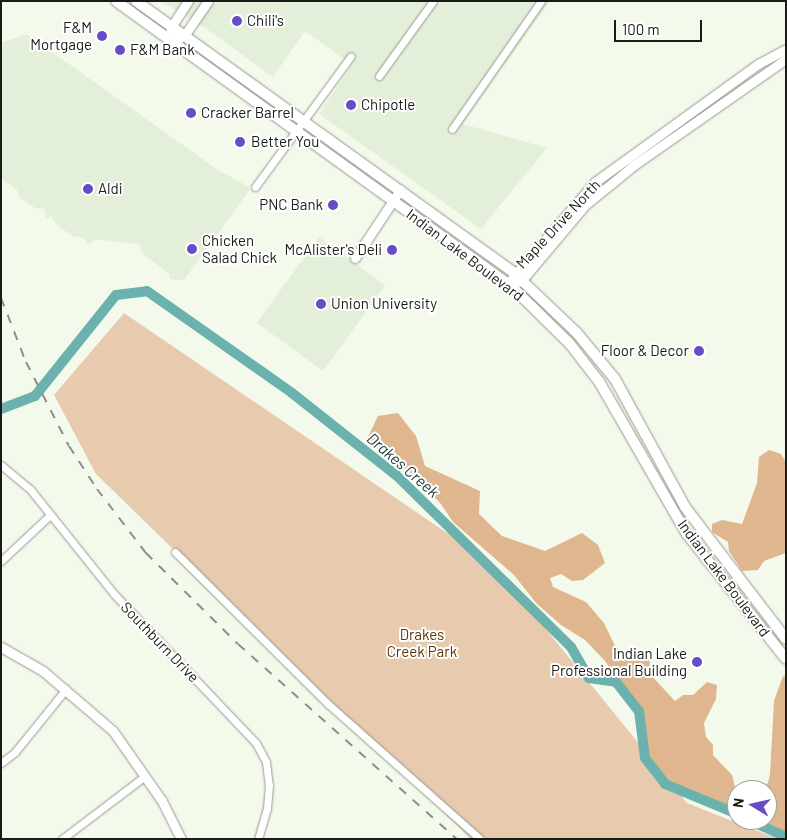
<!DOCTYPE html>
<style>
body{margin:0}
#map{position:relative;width:787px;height:840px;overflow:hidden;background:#f3faec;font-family:Barlow,sans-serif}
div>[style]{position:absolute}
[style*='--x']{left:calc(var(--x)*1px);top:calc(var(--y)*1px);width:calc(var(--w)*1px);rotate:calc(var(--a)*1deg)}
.built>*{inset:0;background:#e4efda;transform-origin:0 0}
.green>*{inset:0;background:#e8caaf}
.forest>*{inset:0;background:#dfb68e}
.river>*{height:10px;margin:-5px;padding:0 5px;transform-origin:5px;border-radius:5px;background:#6bb2af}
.roads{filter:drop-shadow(0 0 1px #949b8e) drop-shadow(0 0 1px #949b8e)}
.minor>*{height:7px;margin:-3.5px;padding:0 3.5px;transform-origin:3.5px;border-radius:3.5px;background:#fff}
.tertiary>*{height:9px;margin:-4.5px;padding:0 4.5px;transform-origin:4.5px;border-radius:4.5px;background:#fff}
.secondary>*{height:10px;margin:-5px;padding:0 5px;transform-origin:5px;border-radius:5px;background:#fff}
.rail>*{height:2px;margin-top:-1px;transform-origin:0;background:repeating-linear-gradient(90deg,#8b8f86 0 9px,transparent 0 18px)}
.dots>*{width:14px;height:14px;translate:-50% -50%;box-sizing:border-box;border:2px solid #fff;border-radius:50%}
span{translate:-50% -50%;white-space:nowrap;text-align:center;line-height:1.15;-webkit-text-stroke:4px #fff;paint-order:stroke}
.poi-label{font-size:15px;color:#191b16}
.left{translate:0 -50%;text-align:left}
.right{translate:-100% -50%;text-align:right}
.street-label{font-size:15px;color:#191b16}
.park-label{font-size:15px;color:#5f3705}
.water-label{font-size:16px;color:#183c3b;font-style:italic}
.frame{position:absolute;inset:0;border:2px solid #191b16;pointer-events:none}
.north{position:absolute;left:727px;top:780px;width:50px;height:50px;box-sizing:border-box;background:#fff;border:1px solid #a3a4a2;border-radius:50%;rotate:279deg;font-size:14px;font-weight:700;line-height:20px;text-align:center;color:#191b16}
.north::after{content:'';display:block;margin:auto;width:18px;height:22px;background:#684cc5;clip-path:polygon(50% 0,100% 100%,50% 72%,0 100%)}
.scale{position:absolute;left:614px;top:20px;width:88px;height:22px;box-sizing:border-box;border:2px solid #191b16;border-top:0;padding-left:6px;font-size:15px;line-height:18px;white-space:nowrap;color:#191b16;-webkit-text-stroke:4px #fff;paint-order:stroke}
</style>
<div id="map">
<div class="built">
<i style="clip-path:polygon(160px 1px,550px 1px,463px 124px,547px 148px,481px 229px,319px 114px,352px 65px,305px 31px,273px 77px,201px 25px)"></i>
<i style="clip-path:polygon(27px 34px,218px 170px,249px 187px,249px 191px,184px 280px,170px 279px,169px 274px,140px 251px,142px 247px,138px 244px,92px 239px,93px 242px,88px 244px,83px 238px,72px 236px,56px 224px,51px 216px,46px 219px,44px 209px,35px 208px,19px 197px,17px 190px,2px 179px,1px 43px)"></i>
<i style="left:319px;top:237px;width:82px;height:106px;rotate:36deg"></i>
</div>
<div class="green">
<i style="clip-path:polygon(124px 313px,494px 565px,687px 803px,778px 839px,471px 839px,96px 474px,54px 395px)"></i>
</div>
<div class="forest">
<i style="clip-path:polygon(398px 413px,416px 436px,425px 466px,480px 491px,479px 514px,502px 536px,545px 551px,582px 533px,598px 545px,605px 563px,583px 580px,572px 581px,561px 574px,550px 578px,553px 587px,586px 602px,604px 623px,616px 648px,646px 657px,650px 662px,649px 673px,675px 701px,683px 695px,693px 695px,707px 682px,717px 685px,716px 699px,704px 723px,706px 737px,713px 745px,713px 755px,732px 775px,735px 787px,741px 790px,737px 790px,737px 814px,665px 784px,645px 758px,639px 711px,605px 661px,585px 640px,561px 625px,536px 603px,514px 575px,453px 522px,441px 504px,412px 474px,366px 441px,378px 416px)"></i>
<i style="clip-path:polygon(769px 450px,781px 454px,786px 462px,786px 553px,764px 561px,758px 570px,742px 571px,729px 551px,728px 542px,712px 532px,712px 524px,722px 520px,742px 524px,757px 483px,759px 457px)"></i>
<i style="clip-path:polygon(783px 676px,786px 677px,785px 837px,749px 820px,767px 820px,767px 790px,760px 790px,768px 783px,770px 774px,774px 701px)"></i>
</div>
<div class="river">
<i style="--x:1;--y:409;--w:36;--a:-21"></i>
<i style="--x:35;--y:396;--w:129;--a:-51.3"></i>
<i style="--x:116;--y:295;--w:31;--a:-7"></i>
<i style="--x:147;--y:291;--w:177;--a:35.1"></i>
<i style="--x:292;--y:393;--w:132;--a:38.3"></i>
<i style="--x:396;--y:475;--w:245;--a:44.5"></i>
<i style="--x:571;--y:647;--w:36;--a:60"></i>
<i style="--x:589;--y:678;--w:27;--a:8"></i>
<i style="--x:616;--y:682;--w:37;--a:52"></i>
<i style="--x:639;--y:711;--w:47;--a:82.7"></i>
<i style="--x:645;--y:758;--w:33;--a:52"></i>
<i style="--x:665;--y:784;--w:78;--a:22.6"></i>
<i style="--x:749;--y:820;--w:41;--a:24.7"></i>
</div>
<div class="roads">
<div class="minor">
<i style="--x:379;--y:76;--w:92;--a:-54.2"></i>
<i style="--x:452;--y:129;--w:156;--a:-55.2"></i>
<i style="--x:255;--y:187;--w:162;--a:-53.8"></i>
<i style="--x:1;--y:465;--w:38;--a:40"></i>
<i style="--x:30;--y:489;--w:134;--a:51.3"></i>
<i style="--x:114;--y:594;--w:206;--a:46.4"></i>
<i style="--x:256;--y:743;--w:21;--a:62"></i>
<i style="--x:266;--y:762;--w:23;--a:83"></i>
<i style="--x:269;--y:785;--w:23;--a:95"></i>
<i style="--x:267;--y:808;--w:32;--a:106"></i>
<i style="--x:175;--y:552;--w:216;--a:44.8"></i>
<i style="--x:328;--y:704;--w:203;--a:41.6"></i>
<i style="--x:1;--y:561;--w:67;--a:-43.2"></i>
<i style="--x:1;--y:763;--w:18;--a:-38"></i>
<i style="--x:15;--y:752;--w:81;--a:-51"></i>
<i style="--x:62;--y:839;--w:104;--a:-37.2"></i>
</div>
<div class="tertiary">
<i style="--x:188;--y:1;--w:31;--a:123"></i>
<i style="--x:171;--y:27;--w:15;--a:98"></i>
<i style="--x:169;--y:42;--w:16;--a:-22"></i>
<i style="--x:184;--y:36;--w:42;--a:-55.6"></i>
<i style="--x:355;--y:258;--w:82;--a:-56.5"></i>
<i style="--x:512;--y:278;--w:127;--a:-49.2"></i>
<i style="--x:595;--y:182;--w:201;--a:-35.9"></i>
<i style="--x:758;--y:64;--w:32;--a:-28"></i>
<i style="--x:515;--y:283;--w:6;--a:-18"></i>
<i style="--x:521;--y:281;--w:99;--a:-49.9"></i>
<i style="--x:585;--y:205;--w:63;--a:-39.2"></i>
<i style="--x:634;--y:165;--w:185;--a:-34.9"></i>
<i style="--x:1;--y:647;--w:48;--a:29.7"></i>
<i style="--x:43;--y:671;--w:92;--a:40.6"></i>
<i style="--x:113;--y:731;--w:85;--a:55"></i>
<i style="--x:162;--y:801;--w:42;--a:63.4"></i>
</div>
<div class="secondary">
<i style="--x:116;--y:1;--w:486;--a:35.8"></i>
<i style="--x:510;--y:285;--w:84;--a:44.5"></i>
<i style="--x:570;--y:344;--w:49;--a:52.4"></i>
<i style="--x:600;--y:383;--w:174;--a:60.1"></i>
<i style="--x:687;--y:534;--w:159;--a:51.6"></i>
<i style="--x:136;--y:1;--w:466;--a:35.7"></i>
<i style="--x:514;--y:273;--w:86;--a:43.6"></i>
<i style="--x:576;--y:332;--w:61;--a:50.3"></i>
<i style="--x:615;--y:379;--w:146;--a:61.3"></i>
<i style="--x:685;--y:507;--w:166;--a:52.6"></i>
</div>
</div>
<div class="rail">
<i style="--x:1;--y:298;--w:69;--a:68.7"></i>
<i style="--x:26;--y:362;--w:94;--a:62.9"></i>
<i style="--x:69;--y:446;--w:51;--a:56.9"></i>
<i style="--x:97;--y:489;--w:81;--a:52.6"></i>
<i style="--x:146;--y:553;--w:129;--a:44.7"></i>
<i style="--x:238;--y:644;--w:293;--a:41.7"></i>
</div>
<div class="dots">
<i style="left:237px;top:21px;background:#684cc5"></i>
<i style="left:102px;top:36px;background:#684cc5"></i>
<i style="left:120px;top:50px;background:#684cc5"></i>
<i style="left:351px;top:105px;background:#684cc5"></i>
<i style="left:191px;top:113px;background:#684cc5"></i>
<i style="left:240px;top:142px;background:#684cc5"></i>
<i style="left:88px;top:189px;background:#684cc5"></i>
<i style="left:333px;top:205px;background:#684cc5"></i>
<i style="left:192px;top:249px;background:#684cc5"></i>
<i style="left:392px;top:250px;background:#684cc5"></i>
<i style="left:321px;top:304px;background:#684cc5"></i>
<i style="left:699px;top:351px;background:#684cc5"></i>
<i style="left:697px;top:662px;background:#684cc5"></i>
</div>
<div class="poi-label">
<span class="left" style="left:247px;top:21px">Chili's</span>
<span class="right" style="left:92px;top:36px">F&amp;M<br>Mortgage</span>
<span class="left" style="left:130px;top:50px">F&amp;M Bank</span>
<span class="left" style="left:361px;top:105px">Chipotle</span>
<span class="left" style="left:201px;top:113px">Cracker Barrel</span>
<span class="left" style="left:251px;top:142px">Better You</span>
<span class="left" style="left:98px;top:189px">Aldi</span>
<span class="right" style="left:323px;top:205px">PNC Bank</span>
<span class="left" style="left:202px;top:249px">Chicken<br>Salad Chick</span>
<span class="right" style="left:382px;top:250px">McAlister's Deli</span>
<span class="left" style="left:331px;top:304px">Union University</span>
<span class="right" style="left:689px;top:351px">Floor &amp; Decor</span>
<span class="right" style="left:687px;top:662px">Indian Lake<br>Professional Building</span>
</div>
<div class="street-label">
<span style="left:558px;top:224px;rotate:-47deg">Maple Drive North</span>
<span style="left:465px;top:255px;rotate:37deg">Indian Lake Boulevard</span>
<span style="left:724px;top:578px;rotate:53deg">Indian Lake Boulevard</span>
<span style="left:160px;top:642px;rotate:46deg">Southburn Drive</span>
</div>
<div class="park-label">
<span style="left:422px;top:643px">Drakes<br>Creek Park</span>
</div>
<div class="water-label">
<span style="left:403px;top:465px;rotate:41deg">Drakes Creek</span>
</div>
<div class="frame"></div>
<div class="north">N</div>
<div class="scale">100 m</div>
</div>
